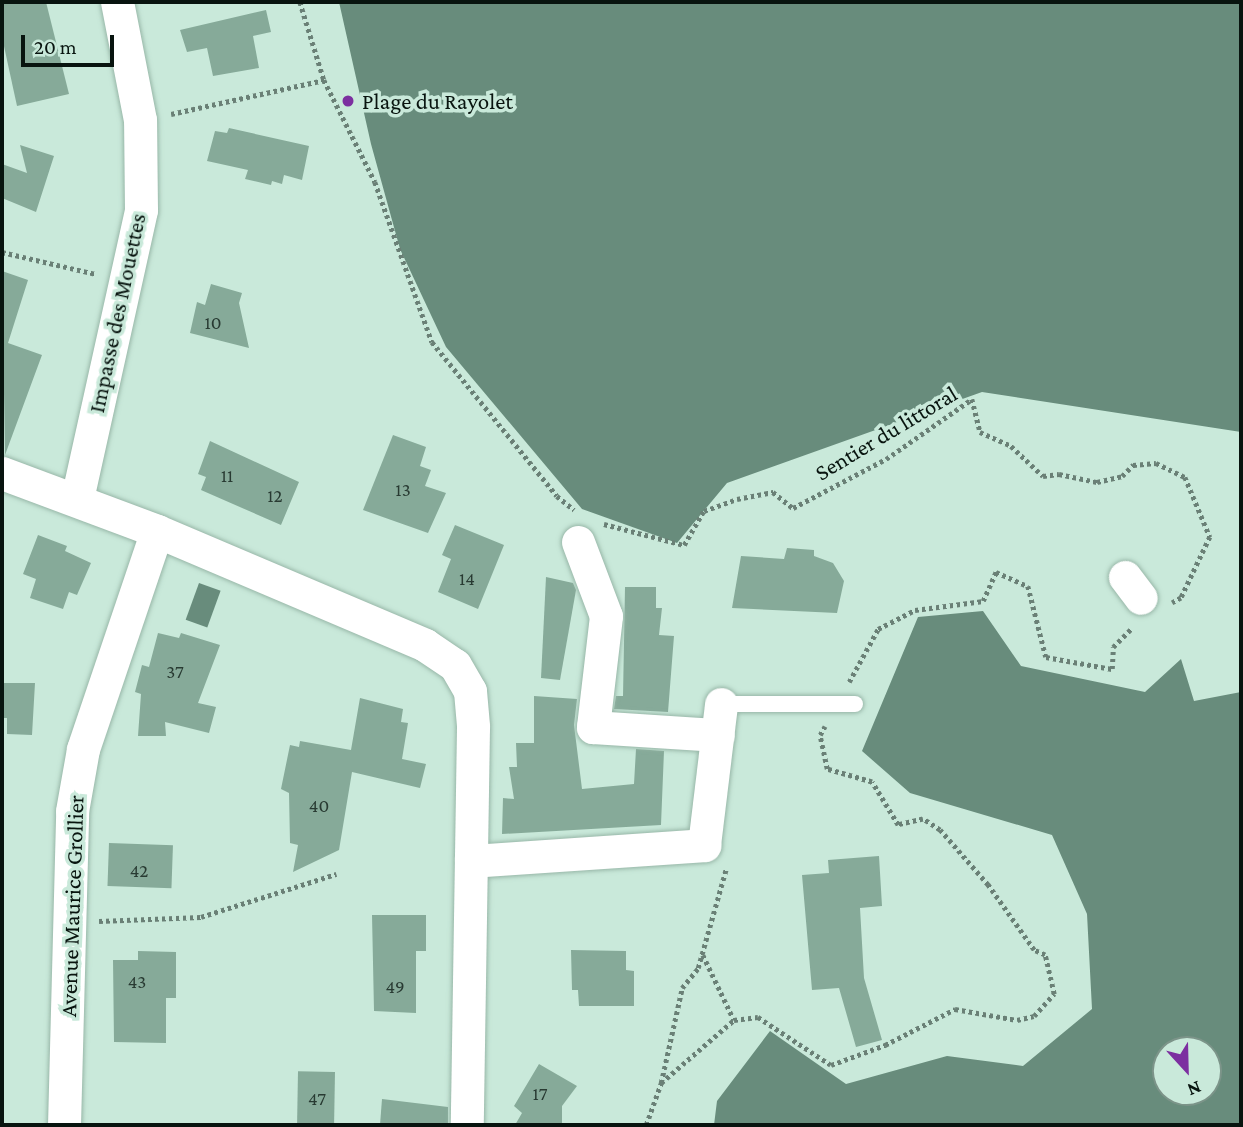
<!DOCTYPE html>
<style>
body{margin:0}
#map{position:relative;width:1243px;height:1127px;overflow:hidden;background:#c9e9da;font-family:"Crimson Pro",serif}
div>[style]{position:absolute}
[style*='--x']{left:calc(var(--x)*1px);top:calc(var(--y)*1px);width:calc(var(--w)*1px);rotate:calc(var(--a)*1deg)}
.water>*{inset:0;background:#688c7c;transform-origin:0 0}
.building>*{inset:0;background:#86aa99;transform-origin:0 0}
.path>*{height:4.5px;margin-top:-2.25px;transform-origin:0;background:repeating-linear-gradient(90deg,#6a8076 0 3.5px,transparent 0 7px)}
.roads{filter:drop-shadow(0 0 2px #98b7a8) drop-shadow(0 0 2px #98b7a8)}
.service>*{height:16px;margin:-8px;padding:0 8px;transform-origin:8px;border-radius:8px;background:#fff}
.minor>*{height:33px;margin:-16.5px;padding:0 16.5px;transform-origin:16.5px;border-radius:16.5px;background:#fff}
.dots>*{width:19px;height:19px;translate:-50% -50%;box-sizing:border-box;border:4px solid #c9e9da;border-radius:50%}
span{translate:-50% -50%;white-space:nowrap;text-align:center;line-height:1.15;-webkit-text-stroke:7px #c9e9da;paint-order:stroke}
.number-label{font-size:19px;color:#283a32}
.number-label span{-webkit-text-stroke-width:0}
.poi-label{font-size:23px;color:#08140f}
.left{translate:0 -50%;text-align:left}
.street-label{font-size:23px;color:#08140f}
.frame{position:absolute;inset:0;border:4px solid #08140f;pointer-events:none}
.north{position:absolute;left:1152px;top:1036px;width:70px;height:70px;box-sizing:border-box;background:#c9e9da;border:2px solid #7c9489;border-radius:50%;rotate:158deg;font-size:19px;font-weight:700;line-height:28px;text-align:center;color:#08140f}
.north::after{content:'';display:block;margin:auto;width:24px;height:32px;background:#7c2fa0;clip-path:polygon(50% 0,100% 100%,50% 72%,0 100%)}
.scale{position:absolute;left:21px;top:35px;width:93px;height:32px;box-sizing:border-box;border:4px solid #08140f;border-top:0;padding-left:9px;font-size:21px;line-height:24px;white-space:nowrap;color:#08140f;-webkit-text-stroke:5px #c9e9da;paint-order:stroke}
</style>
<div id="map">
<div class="water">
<i style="clip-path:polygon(339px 2px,1241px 2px,1241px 432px,982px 392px,727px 483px,677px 543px,582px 509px,446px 347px,400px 249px,371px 144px)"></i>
<i style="left:199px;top:583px;width:23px;height:39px;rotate:20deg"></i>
<i style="clip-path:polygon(evenodd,983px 611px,1021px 666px,1145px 692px,1181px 659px,1194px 701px,1241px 692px,1241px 1125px,714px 1125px,717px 1101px,770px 1031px,846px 1084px,947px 1056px,1023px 1066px,1092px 1009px,1087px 914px,1052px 835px,910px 793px,862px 751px,918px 617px,983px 611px,1166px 1050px,1208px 1050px,1208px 1092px,1166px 1092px,1166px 1050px)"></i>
</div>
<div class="building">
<i style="clip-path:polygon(2px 2px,46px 2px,69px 94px,17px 106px,2px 37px)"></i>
<i style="clip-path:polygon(266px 10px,271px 32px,253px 36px,259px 68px,213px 76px,207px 48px,187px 52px,180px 30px)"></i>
<i style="clip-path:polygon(229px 128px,309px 146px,302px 180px,284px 175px,282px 184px,272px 181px,271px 185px,245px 179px,248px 170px,207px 161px,215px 131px,227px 133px)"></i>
<i style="clip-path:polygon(20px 145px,54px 156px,36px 212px,2px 198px,2px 164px,27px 173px)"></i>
<i style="clip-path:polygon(2px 271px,28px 280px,8px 343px,42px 355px,5px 455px)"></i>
<i style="clip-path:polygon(211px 284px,242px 293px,239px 303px,249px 348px,190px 333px,197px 302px,205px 305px)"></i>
<i style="clip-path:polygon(393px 435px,426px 447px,420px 466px,431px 470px,425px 486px,446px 493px,428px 533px,363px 510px)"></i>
<i style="clip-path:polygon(210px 441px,299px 482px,281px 525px,201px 490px,206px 477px,198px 474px)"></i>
<i style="clip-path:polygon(455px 525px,504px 545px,478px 609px,438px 592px,451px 559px,442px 555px)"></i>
<i style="clip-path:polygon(38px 535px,67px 546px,65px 551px,91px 563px,77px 595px,69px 592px,63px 609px,30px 598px,36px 579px,23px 574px)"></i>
<i style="clip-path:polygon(787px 548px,814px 550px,814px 556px,833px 563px,844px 581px,837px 613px,732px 608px,741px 556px,784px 559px)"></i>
<i style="clip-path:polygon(546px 577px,573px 583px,576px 590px,560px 680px,541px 678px)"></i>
<i style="clip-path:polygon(625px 587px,656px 587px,656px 608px,662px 608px,659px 635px,674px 636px,668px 712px,614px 709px,616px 696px,623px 696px)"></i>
<i style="clip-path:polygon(158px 633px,179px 638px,181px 633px,220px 645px,198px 703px,216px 707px,209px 733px,165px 722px,166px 736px,138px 736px,141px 694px,135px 692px,142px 665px,149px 667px)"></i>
<i style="clip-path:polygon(2px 683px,35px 683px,32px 735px,7px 734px,7px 718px,2px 718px)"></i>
<i style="clip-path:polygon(534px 696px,577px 699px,574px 725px,582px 789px,634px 784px,636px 749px,664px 751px,661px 825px,502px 834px,503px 798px,514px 799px,509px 767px,517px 767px,516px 743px,534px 743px)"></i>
<i style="clip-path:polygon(360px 698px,403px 709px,401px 722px,408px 723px,402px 759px,426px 764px,420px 788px,352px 772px,339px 850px,293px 872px,298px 845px,290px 843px,289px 793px,281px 789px,290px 745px,299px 747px,300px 741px,351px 750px)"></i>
<i style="left:109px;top:843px;width:64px;height:43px;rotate:2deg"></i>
<i style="clip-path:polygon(879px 856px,882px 906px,860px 908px,864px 978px,882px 1040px,856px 1047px,839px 988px,812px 990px,802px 875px,829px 873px,828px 860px)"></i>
<i style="clip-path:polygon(372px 915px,426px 915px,426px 951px,416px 951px,416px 1013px,374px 1011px)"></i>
<i style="clip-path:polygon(571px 950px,626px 951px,626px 970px,634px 971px,634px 1006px,579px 1006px,578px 990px,572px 990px)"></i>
<i style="clip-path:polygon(138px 951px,176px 952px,176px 998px,166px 998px,166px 1043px,114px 1042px,113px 960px,138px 960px)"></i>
<i style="clip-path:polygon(539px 1064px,577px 1086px,562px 1106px,562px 1125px,515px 1125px,522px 1113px,514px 1106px)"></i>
<i style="left:335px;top:1072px;width:53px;height:37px;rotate:91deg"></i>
<i style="clip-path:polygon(382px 1099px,448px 1107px,448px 1125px,380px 1125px)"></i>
</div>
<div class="path">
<i style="--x:300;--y:2;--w:82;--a:72.9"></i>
<i style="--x:324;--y:80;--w:114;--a:63.4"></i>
<i style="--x:375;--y:182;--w:170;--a:70.4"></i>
<i style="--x:432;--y:342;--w:198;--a:50.9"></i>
<i style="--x:557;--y:496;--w:22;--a:39"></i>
<i style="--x:171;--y:114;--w:157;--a:-12.5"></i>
<i style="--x:2;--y:252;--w:97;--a:13.2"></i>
<i style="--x:604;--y:524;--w:83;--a:14.7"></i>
<i style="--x:684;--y:545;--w:39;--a:-60"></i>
<i style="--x:704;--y:511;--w:35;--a:-20"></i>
<i style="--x:737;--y:499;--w:37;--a:-11"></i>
<i style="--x:773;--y:492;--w:26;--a:39"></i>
<i style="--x:793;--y:508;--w:105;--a:-27.8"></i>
<i style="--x:886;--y:459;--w:105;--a:-34.9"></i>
<i style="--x:972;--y:399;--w:34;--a:76"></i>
<i style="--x:980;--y:432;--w:34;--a:24"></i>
<i style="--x:1011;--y:446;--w:44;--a:43.2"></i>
<i style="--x:1043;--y:476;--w:16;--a:-7"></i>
<i style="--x:1059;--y:474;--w:39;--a:12"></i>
<i style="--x:1097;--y:482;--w:26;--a:-13"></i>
<i style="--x:1122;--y:476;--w:16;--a:-45"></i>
<i style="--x:1133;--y:465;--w:23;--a:-5"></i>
<i style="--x:1156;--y:463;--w:32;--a:26"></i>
<i style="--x:1185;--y:477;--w:65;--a:67.4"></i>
<i style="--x:1210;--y:537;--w:68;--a:115.4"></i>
<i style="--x:1181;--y:598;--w:10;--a:151"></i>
<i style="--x:849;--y:682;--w:60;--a:-61.3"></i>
<i style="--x:878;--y:629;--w:42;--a:-27.2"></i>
<i style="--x:915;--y:610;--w:69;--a:-7.5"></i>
<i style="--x:983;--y:601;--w:32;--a:-66"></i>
<i style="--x:996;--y:572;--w:35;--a:24"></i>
<i style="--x:1028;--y:586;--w:73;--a:75.8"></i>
<i style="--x:1046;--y:657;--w:67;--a:10.3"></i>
<i style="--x:1112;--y:669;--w:22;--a:-87"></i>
<i style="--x:1113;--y:647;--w:27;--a:-45"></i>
<i style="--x:99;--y:921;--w:102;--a:-2.2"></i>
<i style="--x:201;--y:917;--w:142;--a:-17.7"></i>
<i style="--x:703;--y:955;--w:72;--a:64.5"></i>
<i style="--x:661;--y:1083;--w:97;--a:-77.5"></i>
<i style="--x:682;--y:988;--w:26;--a:-51"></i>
<i style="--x:698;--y:968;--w:103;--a:-74.2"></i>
<i style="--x:646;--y:1125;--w:45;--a:-70.3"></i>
<i style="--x:661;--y:1083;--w:96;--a:-40.8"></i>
<i style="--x:734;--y:1020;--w:24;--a:-7"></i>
<i style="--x:758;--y:1017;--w:87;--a:33.3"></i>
<i style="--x:831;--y:1065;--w:58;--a:-20.3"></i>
<i style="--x:885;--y:1045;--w:79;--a:-27.2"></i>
<i style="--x:955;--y:1009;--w:63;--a:10.1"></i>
<i style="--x:1017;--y:1020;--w:17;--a:-13"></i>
<i style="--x:1034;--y:1016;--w:30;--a:-48"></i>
<i style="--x:1054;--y:994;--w:40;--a:-103"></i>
<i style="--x:1045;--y:955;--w:12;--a:-156"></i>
<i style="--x:1034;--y:950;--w:80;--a:-125.3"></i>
<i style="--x:988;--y:885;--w:73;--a:-131.1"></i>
<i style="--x:940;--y:830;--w:20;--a:-147"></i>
<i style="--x:923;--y:819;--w:26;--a:167"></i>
<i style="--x:898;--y:825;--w:50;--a:-121.2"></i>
<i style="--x:872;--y:782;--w:47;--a:-163.9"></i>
<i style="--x:827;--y:769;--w:35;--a:-102"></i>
<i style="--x:820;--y:735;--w:10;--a:-61"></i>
</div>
<div class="roads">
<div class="service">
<i style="--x:721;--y:704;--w:134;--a:0"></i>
</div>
<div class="minor">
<i style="--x:2;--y:473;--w:165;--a:20.5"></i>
<i style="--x:157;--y:531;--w:291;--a:23"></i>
<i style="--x:425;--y:645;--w:36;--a:34"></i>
<i style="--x:455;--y:665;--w:30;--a:60"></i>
<i style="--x:470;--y:691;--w:36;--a:85"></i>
<i style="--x:473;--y:727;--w:398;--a:90.9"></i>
<i style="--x:77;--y:499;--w:296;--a:-77.5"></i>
<i style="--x:141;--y:210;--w:90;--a:-90.6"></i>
<i style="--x:140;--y:120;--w:120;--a:-101"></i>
<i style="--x:578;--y:542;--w:79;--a:69.3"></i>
<i style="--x:606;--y:616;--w:112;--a:96.7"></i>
<i style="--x:593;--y:727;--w:125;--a:3.7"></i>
<i style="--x:1125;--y:577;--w:26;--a:53"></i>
<i style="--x:471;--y:861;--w:234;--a:-3.9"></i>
<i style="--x:704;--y:845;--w:142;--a:-83.1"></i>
<i style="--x:64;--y:1125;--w:314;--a:-88.5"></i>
<i style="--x:72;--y:811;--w:63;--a:-79.9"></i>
<i style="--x:83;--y:749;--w:230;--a:-71.3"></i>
</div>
</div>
<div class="dots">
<i style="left:348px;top:101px;background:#7c2fa0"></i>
</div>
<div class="number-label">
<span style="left:213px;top:323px">10</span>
<span style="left:227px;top:476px">11</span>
<span style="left:403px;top:490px">13</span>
<span style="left:275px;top:496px">12</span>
<span style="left:467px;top:579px">14</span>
<span style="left:175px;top:672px">37</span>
<span style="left:319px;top:806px">40</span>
<span style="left:139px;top:871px">42</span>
<span style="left:137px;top:982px">43</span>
<span style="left:395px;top:987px">49</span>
<span style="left:540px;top:1094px">17</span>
<span style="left:317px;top:1099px">47</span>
</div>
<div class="poi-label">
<span class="left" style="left:362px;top:101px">Plage du Rayolet</span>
</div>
<div class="street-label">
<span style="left:117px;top:313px;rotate:-78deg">Impasse des Mouettes</span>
<span style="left:886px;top:433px;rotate:-31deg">Sentier du littoral</span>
<span style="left:72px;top:906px;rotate:-88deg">Avenue Maurice Grollier</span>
</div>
<div class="frame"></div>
<div class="north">N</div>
<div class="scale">20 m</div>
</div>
